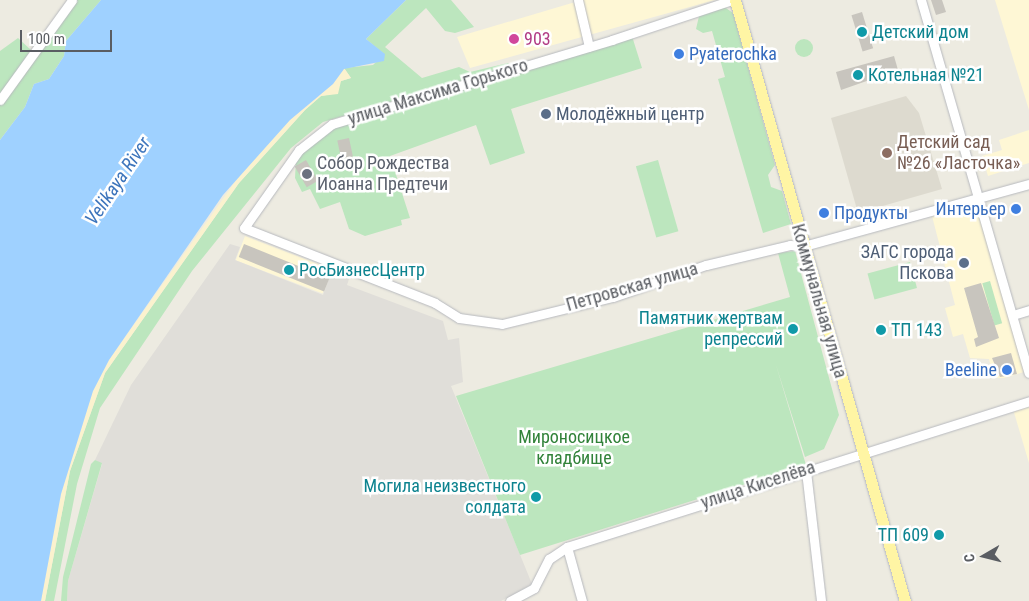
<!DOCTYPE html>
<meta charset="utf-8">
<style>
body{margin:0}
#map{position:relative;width:1029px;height:601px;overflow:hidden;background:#edebe1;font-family:"Roboto Condensed",sans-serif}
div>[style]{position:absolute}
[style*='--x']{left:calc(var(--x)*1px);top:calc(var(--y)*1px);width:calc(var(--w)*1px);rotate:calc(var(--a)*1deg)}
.commercial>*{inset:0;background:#fef7d5;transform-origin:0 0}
.industrial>*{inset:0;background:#e0ded9}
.education>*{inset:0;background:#dddacf}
.green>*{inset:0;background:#bce6be;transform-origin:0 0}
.round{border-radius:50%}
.sand>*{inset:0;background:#fbf2ce}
.water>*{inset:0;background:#9fd1ff}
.building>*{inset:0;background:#c8c5be;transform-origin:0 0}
.roads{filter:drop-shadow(0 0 1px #b7b9be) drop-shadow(0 0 1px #b7b9be)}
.minor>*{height:9px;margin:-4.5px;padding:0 4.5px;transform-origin:4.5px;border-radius:4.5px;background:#fff}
.major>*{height:11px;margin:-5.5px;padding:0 5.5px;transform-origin:5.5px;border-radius:5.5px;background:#fff5a4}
.dots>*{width:14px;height:14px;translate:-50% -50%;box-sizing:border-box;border:2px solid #fff;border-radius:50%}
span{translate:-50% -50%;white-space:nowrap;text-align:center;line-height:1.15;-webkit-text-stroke:5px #fff;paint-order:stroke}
.culture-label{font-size:18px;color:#0d838f}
.left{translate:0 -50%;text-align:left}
.right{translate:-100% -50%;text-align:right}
.hotel-label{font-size:18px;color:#b23c85}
.shop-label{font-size:18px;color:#366cbe}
.street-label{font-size:18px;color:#5a5d62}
.service-label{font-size:18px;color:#4e5e75}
.education-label{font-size:18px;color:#785e54}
.worship-label{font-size:18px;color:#5b616d}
.park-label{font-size:18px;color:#318239}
.water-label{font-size:19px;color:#3d75bc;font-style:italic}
.north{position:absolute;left:959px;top:531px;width:50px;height:50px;-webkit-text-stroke:4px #fff;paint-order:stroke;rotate:262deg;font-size:14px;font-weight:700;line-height:20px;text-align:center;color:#5a5d62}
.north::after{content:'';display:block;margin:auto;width:18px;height:22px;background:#5a5d62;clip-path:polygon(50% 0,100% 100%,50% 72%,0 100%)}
.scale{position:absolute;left:20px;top:30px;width:92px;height:22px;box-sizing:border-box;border:2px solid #5a5d62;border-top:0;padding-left:6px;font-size:15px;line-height:18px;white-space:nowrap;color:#5a5d62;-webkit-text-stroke:4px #fff;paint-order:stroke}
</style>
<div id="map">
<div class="commercial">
<i style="clip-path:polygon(582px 0,715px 0,470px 68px,457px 37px)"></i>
<i style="clip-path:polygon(995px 0,1029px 0,1029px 110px)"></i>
<i style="clip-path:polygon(1029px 130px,1029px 163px,988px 176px,982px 156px,1002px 150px,999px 140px)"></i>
<i style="clip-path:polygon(980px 203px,1024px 372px,1004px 378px,994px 378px,989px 359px,970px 358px,963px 334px,953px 337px,945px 308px,955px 305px,932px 216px)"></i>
<i style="left:245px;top:236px;width:93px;height:26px;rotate:21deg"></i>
<i style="clip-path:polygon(1029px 404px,1029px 463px,1013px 409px)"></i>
</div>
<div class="industrial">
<i style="clip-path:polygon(230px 244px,240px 247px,235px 260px,323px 295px,331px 273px,349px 279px,347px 285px,443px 321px,448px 340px,459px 338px,463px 382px,451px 386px,532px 584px,501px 601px,67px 601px,68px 581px,102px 464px,95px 460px,131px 385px)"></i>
</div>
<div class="education">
<i style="clip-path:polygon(906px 96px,919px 113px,942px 189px,858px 213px,831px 118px)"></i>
</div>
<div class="green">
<i style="clip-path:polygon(71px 0,101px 0,66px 41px,64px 56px,49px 79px,34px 84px,25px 107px,0 140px,0 102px)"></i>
<i style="clip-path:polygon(406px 0,451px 0,474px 27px,455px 33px,445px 31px,426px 8px,385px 47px,422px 78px,459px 67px,470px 72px,508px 63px,510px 66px,323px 122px,291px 148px,192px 271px,100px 408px,77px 484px,54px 601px,45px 601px,70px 471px,105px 373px,239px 183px,305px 110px,321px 96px,332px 94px,341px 81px,351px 78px,344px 68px,373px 65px,384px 54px,366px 39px)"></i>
<i style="clip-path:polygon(723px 6px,733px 13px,775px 165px,768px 175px,771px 187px,782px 191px,791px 224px,763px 233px,718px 79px,725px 77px,712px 31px,703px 33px,696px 29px,700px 12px)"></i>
<i style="clip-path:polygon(631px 33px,642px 68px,511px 109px,525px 153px,490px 165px,476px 125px,390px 156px,410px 218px,401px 220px,402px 225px,365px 236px,349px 229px,340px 202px,320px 209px,310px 189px,302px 192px,295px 178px,296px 159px,314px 138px,332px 126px)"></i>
<i style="clip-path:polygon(18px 38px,31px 50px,0 96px,0 51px)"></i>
<i class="round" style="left:795px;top:39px;width:18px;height:18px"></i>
<i style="left:658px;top:160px;width:74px;height:23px;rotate:74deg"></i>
<i style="clip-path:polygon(795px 251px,839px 415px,824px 449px,805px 457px,776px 365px,806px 465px,520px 555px,456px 396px,790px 297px,778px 253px)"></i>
<i style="left:910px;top:262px;width:27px;height:44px;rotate:75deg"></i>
<i style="left:990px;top:281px;width:44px;height:8px;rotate:74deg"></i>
<i style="clip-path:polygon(95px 460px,102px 463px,68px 581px,67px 601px,61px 601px,63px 577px,91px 464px)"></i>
</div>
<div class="sand">
<i style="clip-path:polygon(344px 68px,351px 78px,341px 81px,338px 94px,321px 96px,305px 110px,239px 183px,105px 373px,70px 471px,45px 601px,41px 601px,61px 494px,93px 391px,109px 360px,237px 179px,290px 120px,333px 84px)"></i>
</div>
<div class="water">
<i style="clip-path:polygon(101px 0,406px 0,366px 39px,385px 54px,384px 61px,344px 69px,333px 84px,290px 120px,223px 195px,109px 360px,93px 391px,61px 494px,41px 601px,0 601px,0 140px,25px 107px,34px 84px,49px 79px,64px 56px,66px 41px)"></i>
</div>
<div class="building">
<i style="clip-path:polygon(931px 0,942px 0,946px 12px,936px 15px)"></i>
<i style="left:862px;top:12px;width:38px;height:11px;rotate:73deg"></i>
<i style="clip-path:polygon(894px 56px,898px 70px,841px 90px,836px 72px)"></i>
<i style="left:349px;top:138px;width:19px;height:12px;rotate:78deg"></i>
<i style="left:306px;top:160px;width:24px;height:13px;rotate:60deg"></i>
<i style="left:244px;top:244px;width:92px;height:14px;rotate:22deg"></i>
<i style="clip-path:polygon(981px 283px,999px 338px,976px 347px,974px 339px,978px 337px,964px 288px)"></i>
<i style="clip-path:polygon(1011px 353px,1017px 374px,1000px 377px,992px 358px)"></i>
</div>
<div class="roads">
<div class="minor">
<i style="--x:578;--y:0;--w:48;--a:76.8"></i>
<i style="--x:732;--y:0;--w:126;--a:161.6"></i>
<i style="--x:612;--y:40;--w:292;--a:163.3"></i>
<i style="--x:332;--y:124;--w:42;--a:141.8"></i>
<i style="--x:299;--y:150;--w:95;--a:125.2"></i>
<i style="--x:244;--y:228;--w:205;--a:21.4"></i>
<i style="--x:435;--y:303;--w:28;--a:32"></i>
<i style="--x:459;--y:318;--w:43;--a:7.9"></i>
<i style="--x:502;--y:324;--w:114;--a:-13.7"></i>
<i style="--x:613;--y:297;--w:98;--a:-19"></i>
<i style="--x:706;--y:265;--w:86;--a:-13.4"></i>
<i style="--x:790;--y:245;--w:14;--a:4"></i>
<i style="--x:804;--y:246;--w:233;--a:-15.4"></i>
<i style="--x:921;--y:0;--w:388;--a:73.9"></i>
<i style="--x:0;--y:100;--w:123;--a:-54.2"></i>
<i style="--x:1013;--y:315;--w:17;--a:-17"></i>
<i style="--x:806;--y:471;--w:131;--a:83.4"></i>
<i style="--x:567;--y:547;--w:56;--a:74.5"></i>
<i style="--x:510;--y:601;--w:27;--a:-28"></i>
<i style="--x:534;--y:588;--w:33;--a:-63"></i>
<i style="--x:549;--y:559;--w:22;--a:-34"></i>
<i style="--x:567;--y:547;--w:485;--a:-17.5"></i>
</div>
<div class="major">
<i style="--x:735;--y:0;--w:625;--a:74.21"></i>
</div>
</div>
<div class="dots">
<i style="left:862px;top:32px;background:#0f9aa8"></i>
<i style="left:514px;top:39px;background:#d1479c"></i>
<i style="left:679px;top:54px;background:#3f7fe0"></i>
<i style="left:858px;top:75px;background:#0f9aa8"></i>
<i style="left:546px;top:114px;background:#5c6f8a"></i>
<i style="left:887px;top:153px;background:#8d6e63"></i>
<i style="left:307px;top:174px;background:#6b7280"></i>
<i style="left:1016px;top:209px;background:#3f7fe0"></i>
<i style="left:824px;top:213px;background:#3f7fe0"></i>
<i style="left:964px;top:263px;background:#5c6f8a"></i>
<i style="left:289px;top:270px;background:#0f9aa8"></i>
<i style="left:793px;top:329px;background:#0f9aa8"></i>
<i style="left:881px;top:330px;background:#0f9aa8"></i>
<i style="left:1007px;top:370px;background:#3f7fe0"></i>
<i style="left:536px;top:497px;background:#0f9aa8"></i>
<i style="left:939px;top:535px;background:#0f9aa8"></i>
</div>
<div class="culture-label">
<span class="left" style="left:872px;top:32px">Детский дом</span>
<span class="left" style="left:868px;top:75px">Котельная №21</span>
<span class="left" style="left:299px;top:270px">РосБизнесЦентр</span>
<span class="right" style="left:783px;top:329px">Памятник жертвам<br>репрессий</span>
<span class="left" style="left:891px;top:330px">ТП 143</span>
<span class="right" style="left:526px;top:497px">Могила неизвестного<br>солдата</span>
<span class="right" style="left:929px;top:535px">ТП 609</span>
</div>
<div class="hotel-label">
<span class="left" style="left:524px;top:39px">903</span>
</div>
<div class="shop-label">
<span class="left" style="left:689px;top:54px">Pyaterochka</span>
<span class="right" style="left:1006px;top:209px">Интерьер</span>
<span class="left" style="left:834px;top:213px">Продукты</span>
<span class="right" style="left:997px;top:370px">Beeline</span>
</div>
<div class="street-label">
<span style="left:438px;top:92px;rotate:-17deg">улица Максима Горького</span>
<span style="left:632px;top:287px;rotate:-16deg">Петровская улица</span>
<span style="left:819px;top:301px;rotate:74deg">Коммунальная улица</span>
<span style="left:758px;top:485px;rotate:-18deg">улица Киселёва</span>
</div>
<div class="service-label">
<span class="left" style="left:556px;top:114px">Молодёжный центр</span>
<span class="right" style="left:954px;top:263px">ЗАГС города<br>Пскова</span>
</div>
<div class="education-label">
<span class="left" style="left:897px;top:153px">Детский сад<br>№26 «Ласточка»</span>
</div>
<div class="worship-label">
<span class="left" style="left:317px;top:174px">Собор Рождества<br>Иоанна Предтечи</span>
</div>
<div class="park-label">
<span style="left:574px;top:448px">Мироносицкое<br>кладбище</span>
</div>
<div class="water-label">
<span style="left:118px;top:181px;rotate:-56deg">Velikaya River</span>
</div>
<div class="north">С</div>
<div class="scale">100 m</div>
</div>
